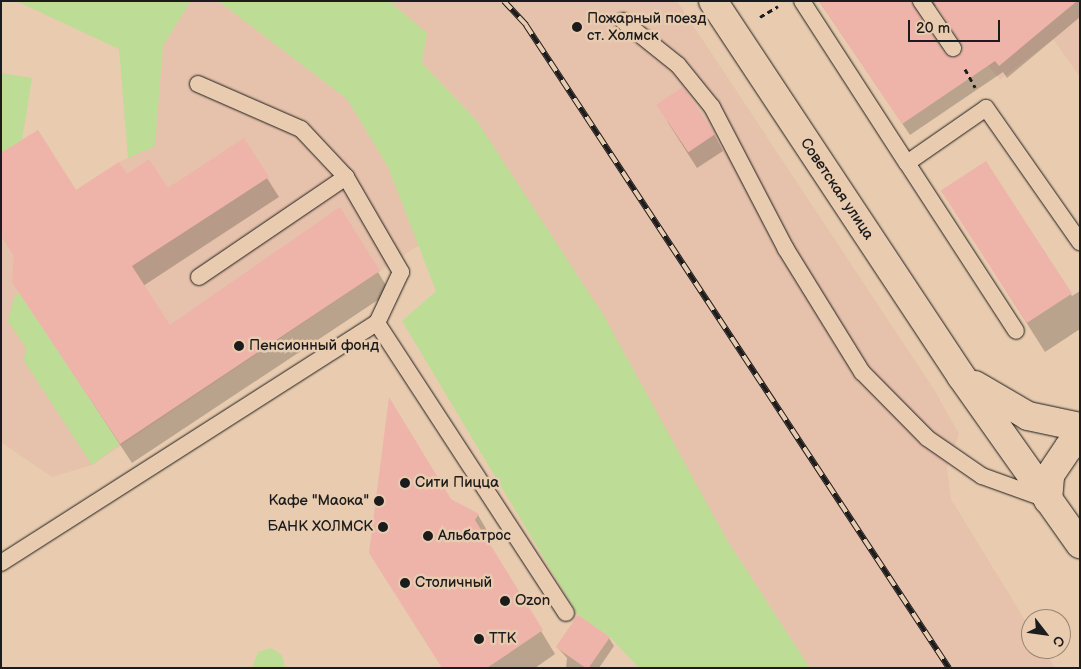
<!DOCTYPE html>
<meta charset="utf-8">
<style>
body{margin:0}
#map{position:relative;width:1081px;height:669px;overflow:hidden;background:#e9ccb0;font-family:"Balsamiq Sans",sans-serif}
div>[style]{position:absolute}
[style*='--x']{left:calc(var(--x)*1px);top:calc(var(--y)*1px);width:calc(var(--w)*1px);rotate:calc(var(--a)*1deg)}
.built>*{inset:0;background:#e6c1ab}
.green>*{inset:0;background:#bddc95}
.shadow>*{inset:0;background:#0003}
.building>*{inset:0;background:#eeb3a9;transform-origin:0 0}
.path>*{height:3px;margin-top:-1.5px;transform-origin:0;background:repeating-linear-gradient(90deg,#1c1c1c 0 5px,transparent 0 9px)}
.roads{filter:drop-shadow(0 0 1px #1c1c1c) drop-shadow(0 0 1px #1c1c1c)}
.service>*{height:16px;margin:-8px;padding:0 8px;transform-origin:8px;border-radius:8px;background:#e9ccb0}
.secondary>*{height:28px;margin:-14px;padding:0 14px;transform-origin:14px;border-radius:14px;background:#e9ccb0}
.rail>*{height:5.5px;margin-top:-2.75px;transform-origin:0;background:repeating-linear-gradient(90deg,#e9ccb0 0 11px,#1c1c1c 0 22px);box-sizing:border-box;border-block:1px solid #1c1c1c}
.dots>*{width:14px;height:14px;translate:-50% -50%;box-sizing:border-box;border:2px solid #e9ccb0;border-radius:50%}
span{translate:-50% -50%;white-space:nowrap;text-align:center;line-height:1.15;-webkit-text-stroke:5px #e9ccb0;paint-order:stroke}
.poi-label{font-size:15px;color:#1c1c1c}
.left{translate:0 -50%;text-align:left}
.right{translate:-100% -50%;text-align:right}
.street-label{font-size:15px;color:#1c1c1c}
.frame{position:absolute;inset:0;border:2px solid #1c1c1c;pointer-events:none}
.north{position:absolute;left:1021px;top:609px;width:50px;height:50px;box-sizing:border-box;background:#e9ccb0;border:1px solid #978675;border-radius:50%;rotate:120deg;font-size:14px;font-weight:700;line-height:20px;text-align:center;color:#1c1c1c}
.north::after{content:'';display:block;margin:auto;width:18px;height:22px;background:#1c1c1c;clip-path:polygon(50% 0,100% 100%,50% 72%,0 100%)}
.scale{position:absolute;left:908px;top:20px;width:92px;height:22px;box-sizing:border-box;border:2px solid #1c1c1c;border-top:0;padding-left:6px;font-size:15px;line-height:18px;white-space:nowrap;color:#1c1c1c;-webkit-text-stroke:4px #e9ccb0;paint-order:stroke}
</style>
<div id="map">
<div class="built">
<i style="clip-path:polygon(191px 1px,218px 1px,347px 99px,388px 167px,419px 245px,92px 465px,52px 477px,1px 442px,1px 153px,38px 130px,76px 190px,119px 162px,155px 146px,163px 46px)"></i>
<i style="clip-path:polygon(389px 1px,677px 1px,935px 391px,959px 434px,947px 468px,951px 499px,1031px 630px,1031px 649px,1043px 649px,1055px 668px,810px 668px,727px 540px,477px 121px,422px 63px,427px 33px)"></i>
<i style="clip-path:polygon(935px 1px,1080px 1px,1080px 77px,1053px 39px,1000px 80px)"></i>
</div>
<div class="green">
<i style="clip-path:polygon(16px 1px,191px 1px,163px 46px,155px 146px,128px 158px,119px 49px)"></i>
<i style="clip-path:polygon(218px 1px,389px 1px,427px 33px,422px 63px,477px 121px,604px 316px,727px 540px,810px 668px,639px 668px,610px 637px,578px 615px,402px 321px,436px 291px,388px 167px,347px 99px)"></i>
<i style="clip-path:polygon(1px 73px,32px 78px,22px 140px,1px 153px)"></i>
<i style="clip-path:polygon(19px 293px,120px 444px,92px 465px,24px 361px,26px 348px,8px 321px,14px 298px)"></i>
<i style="clip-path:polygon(271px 648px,282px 655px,285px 668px,252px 668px,258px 652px)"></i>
</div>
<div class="shadow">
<i style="clip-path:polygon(819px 1px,908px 1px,944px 55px,953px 59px,963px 53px,963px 44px,938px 7px,924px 1px,1080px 1px,1080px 17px,1007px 78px,1003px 72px,910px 135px)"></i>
<i style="clip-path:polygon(667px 121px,714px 134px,723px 151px,697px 168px)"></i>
<i style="clip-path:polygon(243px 140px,279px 197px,143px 286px,170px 327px,340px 209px,390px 292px,132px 463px,13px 281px,76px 192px,127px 176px,168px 190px)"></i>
<i style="clip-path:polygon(985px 163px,1072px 296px,1080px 291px,1080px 329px,1045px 352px,943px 191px)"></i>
<i style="clip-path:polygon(450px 500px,478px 515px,492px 539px,488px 544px,555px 654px,535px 668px,442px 668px)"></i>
<i style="clip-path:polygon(609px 638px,614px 646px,599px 668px,566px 668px,567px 658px,557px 647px)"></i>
</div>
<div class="building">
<i style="clip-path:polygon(819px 1px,911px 1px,945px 54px,953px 58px,962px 53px,961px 43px,933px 1px,1077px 1px,999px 66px,995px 61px,902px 124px)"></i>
<i style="left:683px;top:87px;width:57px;height:32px;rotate:56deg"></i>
<i style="clip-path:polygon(38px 130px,76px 190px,119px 162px,127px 174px,149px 159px,168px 188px,244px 138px,269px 177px,132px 266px,170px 325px,340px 207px,380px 271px,120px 444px,12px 282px,14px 256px,1px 236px,1px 153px)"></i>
<i style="left:986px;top:161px;width:158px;height:54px;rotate:57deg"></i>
<i style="clip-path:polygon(389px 397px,451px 499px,479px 514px,475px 520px,543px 630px,487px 668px,442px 668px,369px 553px)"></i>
<i style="left:578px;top:615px;width:39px;height:39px;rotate:35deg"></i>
</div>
<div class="path">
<i style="--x:760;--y:17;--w:21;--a:-31"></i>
<i style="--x:965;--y:69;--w:21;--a:61"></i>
</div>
<div class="roads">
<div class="service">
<i style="--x:802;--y:1;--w:193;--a:57.1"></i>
<i style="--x:907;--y:163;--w:96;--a:-34.8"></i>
<i style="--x:986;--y:108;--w:164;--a:55"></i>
<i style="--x:921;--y:1;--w:57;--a:55.8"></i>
<i style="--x:623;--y:21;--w:70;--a:38.7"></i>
<i style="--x:678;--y:65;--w:54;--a:51"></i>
<i style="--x:712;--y:107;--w:160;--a:62.5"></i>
<i style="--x:786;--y:249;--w:145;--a:58.3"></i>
<i style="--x:862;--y:372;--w:93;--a:45.4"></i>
<i style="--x:927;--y:438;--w:67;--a:34.6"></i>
<i style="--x:982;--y:476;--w:68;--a:19.8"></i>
<i style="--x:198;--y:84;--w:112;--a:23.6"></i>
<i style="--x:301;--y:129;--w:66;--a:46.8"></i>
<i style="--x:346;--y:177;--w:110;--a:59.9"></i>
<i style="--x:401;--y:272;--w:56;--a:115.2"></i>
<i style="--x:907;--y:163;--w:200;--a:57"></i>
<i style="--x:199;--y:277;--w:178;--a:-34.2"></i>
<i style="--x:1;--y:563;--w:446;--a:-32.6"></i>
<i style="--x:377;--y:323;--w:346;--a:56.9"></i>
</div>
<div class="secondary">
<i style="--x:713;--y:1;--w:450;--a:56.5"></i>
<i style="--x:961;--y:376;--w:206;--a:54.7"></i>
<i style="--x:975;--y:385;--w:61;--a:30.3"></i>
<i style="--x:1028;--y:416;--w:53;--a:11.9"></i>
<i style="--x:1048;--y:500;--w:25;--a:-85"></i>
<i style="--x:1050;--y:475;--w:34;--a:-56"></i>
<i style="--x:1069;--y:447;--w:13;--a:-29"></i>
</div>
</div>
<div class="rail">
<i style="--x:504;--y:1;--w:33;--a:47"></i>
<i style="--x:526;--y:25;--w:770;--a:56.66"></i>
</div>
<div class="dots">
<i style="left:577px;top:27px;background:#1c1c1c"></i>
<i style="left:239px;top:346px;background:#1c1c1c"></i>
<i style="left:405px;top:483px;background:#1c1c1c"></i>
<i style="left:379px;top:501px;background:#1c1c1c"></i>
<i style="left:383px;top:527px;background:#1c1c1c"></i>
<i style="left:428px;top:536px;background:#1c1c1c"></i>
<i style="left:405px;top:583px;background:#1c1c1c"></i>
<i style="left:505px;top:601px;background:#1c1c1c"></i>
<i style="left:479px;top:639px;background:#1c1c1c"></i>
</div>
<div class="poi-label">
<span class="left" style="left:587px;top:27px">Пожарный поезд<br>ст. Холмск</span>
<span class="left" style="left:249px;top:346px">Пенсионный фонд</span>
<span class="left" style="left:415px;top:483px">Сити Пицца</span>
<span class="right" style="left:369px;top:501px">Кафе "Маока"</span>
<span class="right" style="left:373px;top:527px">БАНК ХОЛМСК</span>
<span class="left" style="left:438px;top:536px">Альбатрос</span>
<span class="left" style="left:415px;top:583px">Столичный</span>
<span class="left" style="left:515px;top:601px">Ozon</span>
<span class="left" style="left:489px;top:639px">ТТК</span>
</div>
<div class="street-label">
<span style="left:837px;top:189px;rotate:56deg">Советская улица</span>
</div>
<div class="frame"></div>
<div class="north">С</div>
<div class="scale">20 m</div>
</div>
